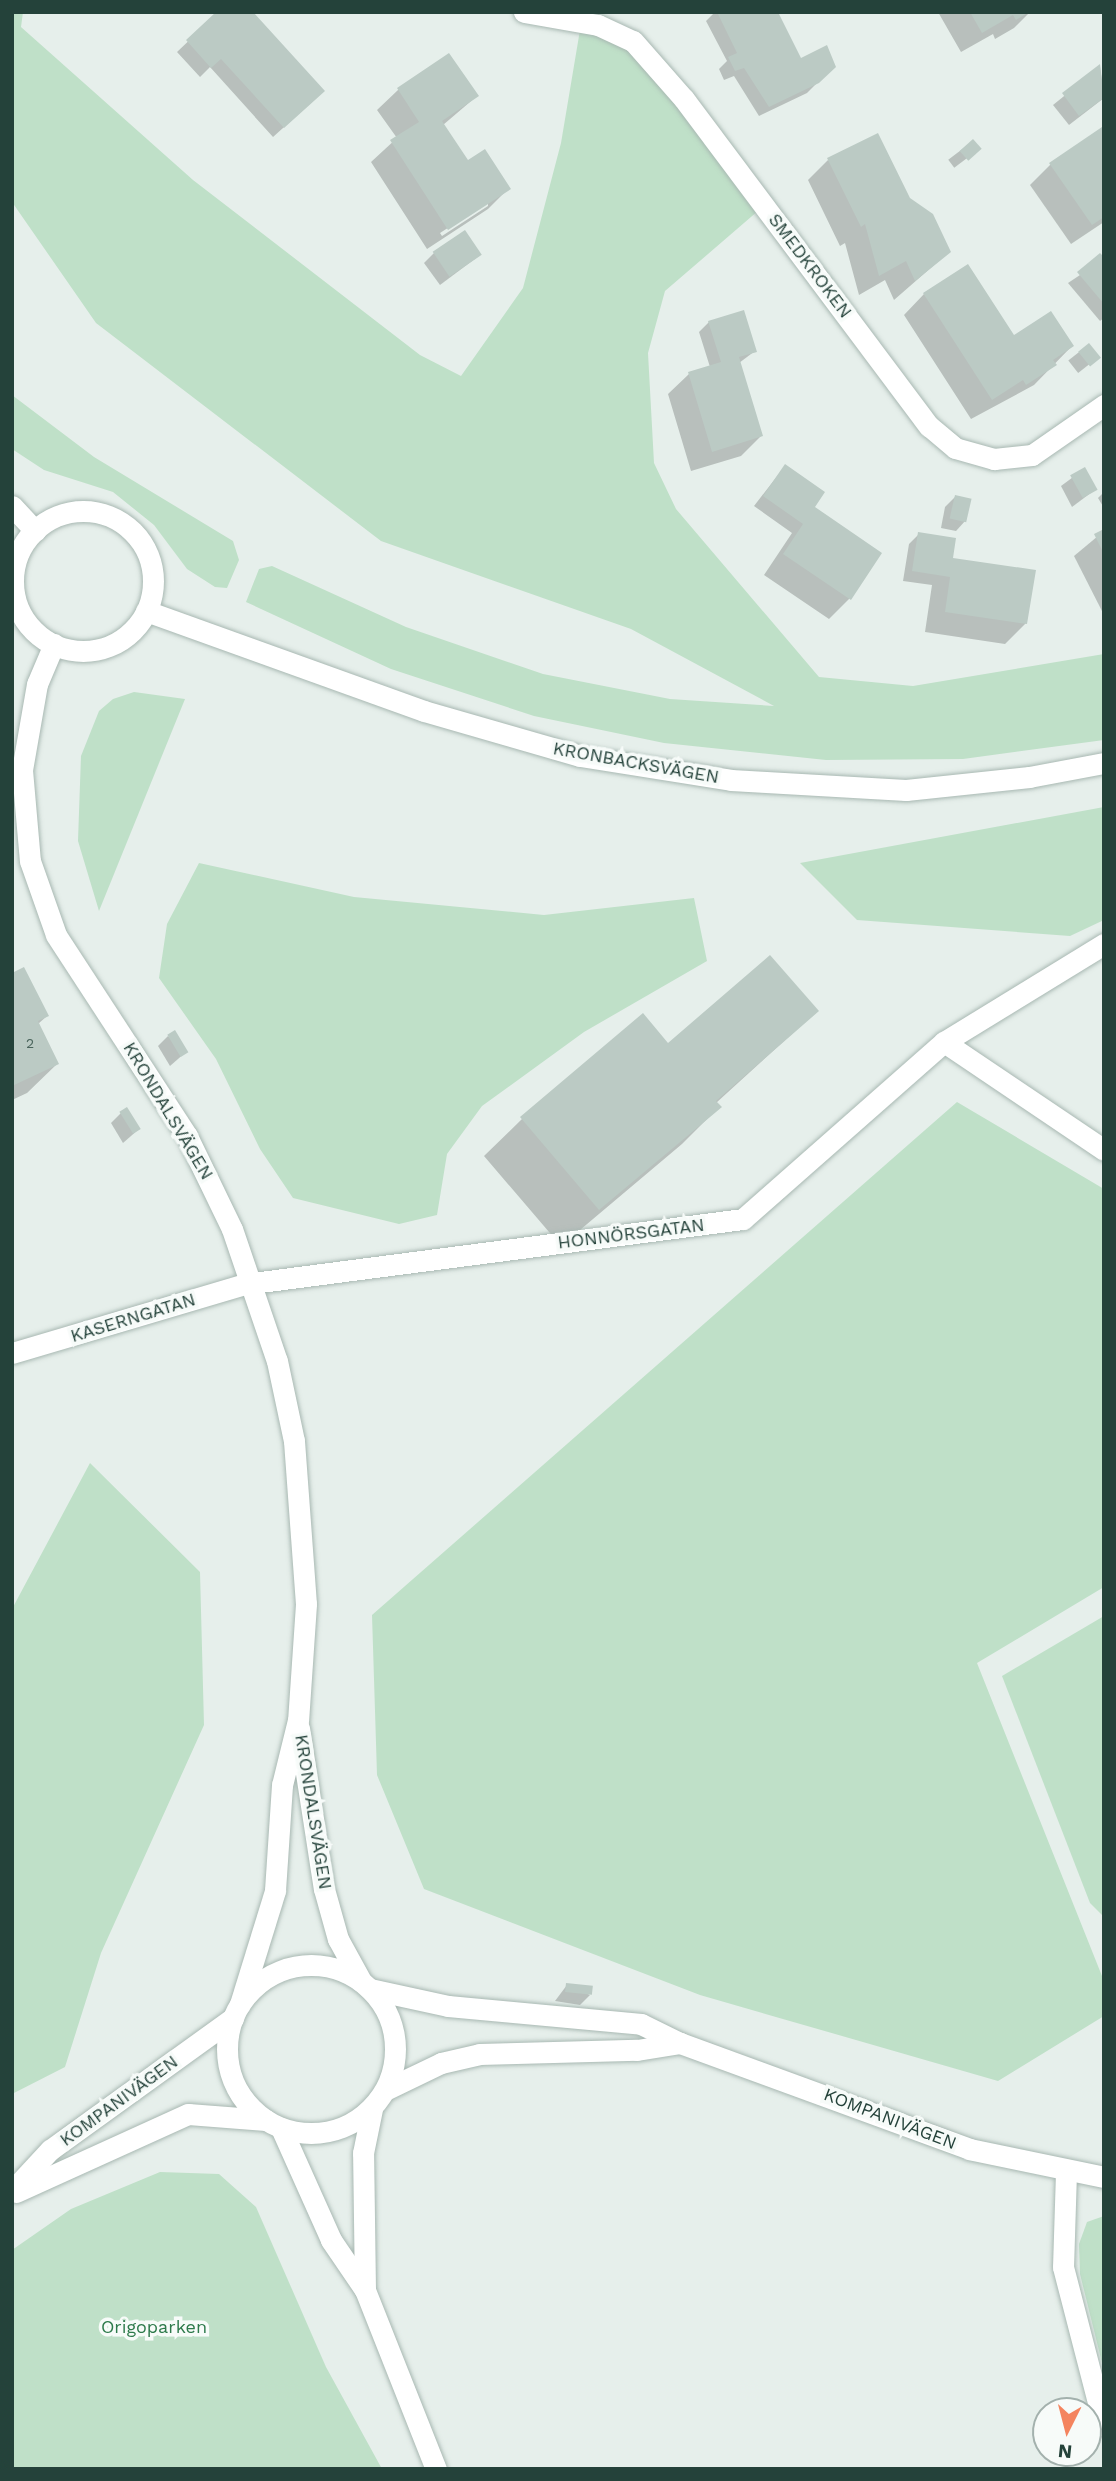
<!DOCTYPE html>
<meta charset="utf-8">
<style>
body{margin:0}
#map{position:relative;width:1116px;height:2481px;overflow:hidden;background:#e6efeb;font-family:"Work Sans",sans-serif}
div>[style]{position:absolute}
[style*='--x']{left:calc(var(--x)*1px);top:calc(var(--y)*1px);width:calc(var(--w)*1px);rotate:calc(var(--a)*1deg)}
.green>*{inset:0;background:#bfe0c8}
.shadow>*{inset:0;background:#0003;transform-origin:0 0}
.building>*{inset:0;background:#bbcac4;transform-origin:0 0}
.roads{filter:drop-shadow(0 0 2px #a8b8b2) drop-shadow(0 0 2px #a8b8b2)}
.service>*{height:21px;margin:-10.5px;padding:0 10.5px;transform-origin:10.5px;border-radius:10.5px;background:#fff}
.minor>*{height:21px;margin:-10.5px;padding:0 10.5px;transform-origin:10.5px;border-radius:10.5px;background:#fff}
.minor>.ring{margin:-10.5px;padding:0;box-sizing:content-box;background:none;border:21px solid #fff;border-radius:50%}
.tertiary>*{height:21px;margin:-10.5px;padding:0 10.5px;transform-origin:10.5px;border-radius:10.5px;background:#fff}
.tertiary>.ring{margin:-10.5px;padding:0;box-sizing:content-box;background:none;border:21px solid #fff;border-radius:50%}
span{translate:-50% -50%;white-space:nowrap;text-align:center;line-height:1.15;-webkit-text-stroke:7px #f7fbf9;paint-order:stroke}
.number-label{font-size:14px;color:#4a645c}
.number-label span{-webkit-text-stroke-width:0}
.street-label{font-size:18px;color:#24423a}
.park-label{font-size:18px;color:#2d7a4b}
.frame{position:absolute;inset:0;border:14px solid #24423a;pointer-events:none}
.north{position:absolute;left:1032px;top:2397px;width:70px;height:70px;box-sizing:border-box;background:#f7fbf9;border:2px solid #a3b1ad;border-radius:50%;rotate:186deg;font-size:19px;font-weight:700;line-height:28px;text-align:center;color:#24423a}
.north::after{content:'';display:block;margin:auto;width:24px;height:32px;background:#f4845f;clip-path:polygon(50% 0,100% 100%,50% 72%,0 100%)}
</style>
<div id="map">
<div class="green">
<i style="clip-path:polygon(12px 12px,23px 12px,21px 27px,193px 180px,420px 355px,461px 376px,523px 288px,561px 143px,581px 24px,630px 44px,765px 205px,665px 291px,648px 353px,654px 463px,676px 509px,819px 677px,913px 686px,1104px 654px,1104px 740px,963px 759px,826px 760px,664px 743px,534px 716px,391px 669px,246px 602px,259px 569px,272px 566px,406px 627px,543px 674px,670px 699px,774px 706px,631px 629px,381px 541px,96px 323px,12px 202px)"></i>
<i style="clip-path:polygon(12px 395px,94px 457px,233px 541px,239px 560px,227px 588px,215px 587px,187px 569px,154px 525px,113px 492px,44px 470px,12px 449px)"></i>
<i style="clip-path:polygon(134px 692px,185px 699px,99px 911px,78px 841px,81px 756px,99px 711px,113px 699px)"></i>
<i style="clip-path:polygon(1104px 807px,1104px 920px,1070px 936px,857px 920px,800px 863px)"></i>
<i style="clip-path:polygon(199px 863px,354px 897px,544px 915px,694px 898px,707px 961px,584px 1032px,482px 1106px,447px 1154px,437px 1215px,399px 1224px,293px 1198px,260px 1149px,216px 1059px,159px 978px,167px 924px)"></i>
<i style="clip-path:polygon(957px 1102px,1104px 1189px,1104px 1587px,977px 1663px,1104px 1981px,1104px 2016px,998px 2081px,700px 1995px,424px 1889px,377px 1775px,372px 1615px)"></i>
<i style="clip-path:polygon(90px 1463px,200px 1572px,204px 1725px,101px 1953px,65px 2067px,12px 2094px,12px 1609px)"></i>
<i style="clip-path:polygon(1104px 1616px,1104px 1917px,1090px 1903px,1002px 1676px)"></i>
<i style="clip-path:polygon(160px 2172px,219px 2174px,256px 2207px,326px 2367px,382px 2469px,12px 2469px,12px 2250px,71px 2209px)"></i>
<i style="clip-path:polygon(1104px 2216px,1104px 2371px,1080px 2274px,1079px 2244px,1087px 2222px)"></i>
</div>
<div class="shadow">
<i style="clip-path:polygon(219px 12px,313px 101px,273px 137px,210px 67px,200px 77px,177px 52px)"></i>
<i style="clip-path:polygon(715px 12px,776px 12px,800px 60px,834px 66px,807px 93px,759px 116px,734px 76px,724px 80px,719px 69px,727px 61px,706px 21px)"></i>
<i style="clip-path:polygon(938px 12px,1030px 12px,1014px 28px,995px 39px,993px 34px,961px 52px)"></i>
<i style="clip-path:polygon(evenodd,449px 55px,477px 96px,443px 125px,467px 163px,509px 188px,488px 209px,427px 249px,371px 162px,397px 138px,377px 110px,398px 90px,449px 55px,488px 202px,488px 206px,442px 236px,440px 233px,488px 202px)"></i>
<i style="clip-path:polygon(1100px 67px,1104px 98px,1069px 125px,1053px 105px)"></i>
<i style="clip-path:polygon(1102px 129px,1104px 222px,1071px 244px,1030px 185px,1050px 165px)"></i>
<i style="left:973px;top:141px;width:10px;height:31px;rotate:53deg"></i>
<i style="clip-path:polygon(828px 160px,908px 199px,949px 252px,894px 300px,885px 280px,859px 295px,845px 243px,840px 246px,808px 180px)"></i>
<i style="clip-path:polygon(434px 253px,480px 255px,440px 285px,424px 263px)"></i>
<i style="clip-path:polygon(1104px 259px,1104px 318px,1100px 321px,1068px 283px)"></i>
<i style="clip-path:polygon(924px 294px,1014px 337px,1072px 346px,1034px 385px,971px 419px,904px 315px)"></i>
<i style="clip-path:polygon(709px 322px,755px 351px,739px 363px,761px 436px,741px 456px,691px 471px,668px 394px,689px 374px,710px 367px,699px 332px)"></i>
<i style="left:1088px;top:345px;width:16px;height:25px;rotate:52deg"></i>
<i style="clip-path:polygon(785px 466px,812px 507px,880px 553px,849px 599px,829px 619px,764px 575px,792px 533px,754px 506px)"></i>
<i style="clip-path:polygon(1084px 469px,1096px 489px,1072px 507px,1061px 486px)"></i>
<i style="clip-path:polygon(1104px 492px,1104px 508px,1098px 498px)"></i>
<i style="clip-path:polygon(955px 497px,966px 520px,956px 531px,941px 528px,945px 507px)"></i>
<i style="clip-path:polygon(1104px 531px,1104px 615px,1074px 556px)"></i>
<i style="clip-path:polygon(919px 534px,1026px 623px,1005px 644px,925px 632px,932px 585px,903px 581px,909px 544px)"></i>
<i style="clip-path:polygon(12px 975px,47px 1016px,38px 1024px,57px 1064px,27px 1093px,12px 1100px)"></i>
<i style="clip-path:polygon(817px 1011px,716px 1103px,719px 1107px,682px 1144px,561px 1246px,484px 1156px,522px 1119px,668px 1046px)"></i>
<i style="clip-path:polygon(168px 1036px,186px 1052px,170px 1066px,158px 1046px)"></i>
<i style="clip-path:polygon(121px 1113px,139px 1129px,123px 1143px,111px 1123px)"></i>
<i style="clip-path:polygon(567px 1985px,590px 1995px,580px 2005px,555px 2001px)"></i>
</div>
<div class="building">
<i style="clip-path:polygon(216px 12px,253px 12px,325px 91px,284px 128px,221px 59px,211px 68px,186px 40px)"></i>
<i style="clip-path:polygon(717px 12px,778px 12px,801px 58px,827px 45px,836px 67px,819px 83px,769px 107px,744px 68px,735px 71px,728px 57px,737px 53px)"></i>
<i style="clip-path:polygon(970px 12px,1029px 12px,1016px 20px,1013px 15px,982px 33px)"></i>
<i style="clip-path:polygon(449px 53px,479px 96px,442px 121px,468px 160px,485px 149px,511px 189px,448px 230px,390px 140px,419px 122px,397px 88px)"></i>
<i style="clip-path:polygon(1100px 64px,1104px 98px,1079px 116px,1062px 93px)"></i>
<i style="clip-path:polygon(1102px 127px,1104px 217px,1092px 225px,1049px 163px)"></i>
<i style="clip-path:polygon(878px 133px,910px 198px,933px 214px,951px 252px,915px 281px,906px 261px,879px 276px,865px 224px,861px 227px,827px 158px)"></i>
<i style="left:973px;top:139px;width:13px;height:18px;rotate:48deg"></i>
<i style="left:465px;top:230px;width:30px;height:39px;rotate:56deg"></i>
<i style="clip-path:polygon(1100px 253px,1104px 257px,1104px 304px,1077px 272px)"></i>
<i style="clip-path:polygon(968px 264px,1014px 335px,1051px 311px,1074px 346px,1053px 360px,1057px 365px,1026px 385px,1023px 380px,992px 400px,923px 293px)"></i>
<i style="clip-path:polygon(744px 310px,757px 352px,739px 357px,763px 436px,712px 452px,688px 372px,721px 362px,708px 321px)"></i>
<i style="left:1089px;top:343px;width:19px;height:14px;rotate:51deg"></i>
<i style="clip-path:polygon(785px 464px,825px 492px,815px 507px,882px 553px,851px 600px,783px 554px,803px 524px,763px 496px)"></i>
<i style="left:1085px;top:467px;width:26px;height:17px;rotate:61deg"></i>
<i style="left:955px;top:495px;width:17px;height:24px;rotate:13deg"></i>
<i style="clip-path:polygon(1104px 529px,1104px 554px,1094px 534px)"></i>
<i style="clip-path:polygon(918px 532px,956px 538px,953px 558px,1036px 570px,1027px 624px,945px 612px,950px 577px,912px 571px)"></i>
<i style="clip-path:polygon(770px 955px,819px 1011px,716px 1101px,722px 1107px,599px 1210px,520px 1117px,643px 1013px,668px 1043px)"></i>
<i style="clip-path:polygon(24px 967px,49px 1016px,38px 1021px,59px 1064px,12px 1086px,12px 973px)"></i>
<i style="left:175px;top:1030px;width:26px;height:9px;rotate:59deg"></i>
<i style="left:127px;top:1107px;width:26px;height:9px;rotate:58deg"></i>
<i style="left:566px;top:1983px;width:27px;height:9px;rotate:6deg"></i>
</div>
<div class="roads">
<div class="service">
<i style="--x:1066;--y:2172;--w:95;--a:91.8"></i>
<i style="--x:1063;--y:2267;--w:164;--a:75.5"></i>
</div>
<div class="minor">
<i style="--x:524;--y:12;--w:75;--a:10"></i>
<i style="--x:598;--y:25;--w:38;--a:25"></i>
<i style="--x:633;--y:41;--w:77;--a:48.7"></i>
<i style="--x:684;--y:99;--w:409;--a:53.2"></i>
<i style="--x:929;--y:426;--w:34;--a:40"></i>
<i style="--x:955;--y:448;--w:41;--a:15.8"></i>
<i style="--x:994;--y:459;--w:38;--a:-6"></i>
<i style="--x:1032;--y:455;--w:88;--a:-34.8"></i>
<i style="--x:54;--y:644;--w:43;--a:113"></i>
<i style="--x:37;--y:684;--w:87;--a:99.9"></i>
<i style="--x:22;--y:770;--w:91;--a:85"></i>
<i style="--x:30;--y:861;--w:78;--a:70.6"></i>
<i style="--x:56;--y:935;--w:240;--a:56.9"></i>
<i style="--x:187;--y:1136;--w:103;--a:64.2"></i>
<i style="--x:232;--y:1229;--w:139;--a:71.2"></i>
<i style="--x:277;--y:1361;--w:82;--a:78"></i>
<i style="--x:294;--y:1441;--w:163;--a:85.8"></i>
<i style="--x:306;--y:1604;--w:116;--a:93.9"></i>
<i style="--x:298;--y:1720;--w:67;--a:103.8"></i>
<i style="--x:282;--y:1785;--w:106;--a:93.8"></i>
<i style="--x:275;--y:1891;--w:118;--a:107.2"></i>
<i style="--x:944;--y:1042;--w:193;--a:34"></i>
<i style="--x:12;--y:1353;--w:243;--a:-16.5"></i>
<i style="--x:245;--y:1284;--w:502;--a:-7.44"></i>
<i style="--x:743;--y:1219;--w:268;--a:-41.4"></i>
<i style="--x:944;--y:1042;--w:188;--a:-31.5"></i>
<i style="--x:299;--y:1728;--w:163;--a:81.2"></i>
<i style="--x:324;--y:1889;--w:52;--a:74.4"></i>
<i style="--x:338;--y:1939;--w:48;--a:61.3"></i>
<i class="ring" style="left:227px;top:1965px;width:147px;height:147px"></i>
<i style="--x:370;--y:1989;--w:80;--a:12.3"></i>
<i style="--x:448;--y:2006;--w:194;--a:5.3"></i>
<i style="--x:641;--y:2024;--w:43;--a:26"></i>
<i style="--x:680;--y:2043;--w:308;--a:20.1"></i>
<i style="--x:969;--y:2149;--w:138;--a:11.7"></i>
<i style="--x:385;--y:2090;--w:62;--a:-25.7"></i>
<i style="--x:441;--y:2063;--w:39;--a:-13"></i>
<i style="--x:479;--y:2054;--w:158;--a:-1.5"></i>
<i style="--x:637;--y:2050;--w:44;--a:-9.2"></i>
<i style="--x:281;--y:2128;--w:123;--a:65.9"></i>
<i style="--x:331;--y:2240;--w:60;--a:55.8"></i>
<i style="--x:365;--y:2290;--w:193;--a:68.4"></i>
<i style="--x:12;--y:2191;--w:56;--a:-47.2"></i>
<i style="--x:50;--y:2150;--w:226;--a:-35.8"></i>
<i style="--x:16;--y:2192;--w:189;--a:-24.4"></i>
<i style="--x:188;--y:2114;--w:78;--a:4.4"></i>
<i style="--x:365;--y:2290;--w:137;--a:-90.8"></i>
<i style="--x:363;--y:2153;--w:45;--a:-78.4"></i>
</div>
<div class="tertiary">
<i style="--x:12;--y:506;--w:34;--a:47"></i>
<i class="ring" style="left:13px;top:511px;width:119px;height:119px"></i>
<i style="--x:146;--y:611;--w:295;--a:19.8"></i>
<i style="--x:424;--y:711;--w:162;--a:16.1"></i>
<i style="--x:580;--y:756;--w:153;--a:9"></i>
<i style="--x:731;--y:780;--w:175;--a:3.3"></i>
<i style="--x:906;--y:790;--w:124;--a:-6"></i>
<i style="--x:1029;--y:777;--w:76;--a:-10.6"></i>
</div>
</div>
<div class="number-label">
<span style="left:30px;top:1043px">2</span>
</div>
<div class="street-label">
<span style="left:810px;top:266px;rotate:53deg">SMEDKROKEN</span>
<span style="left:636px;top:763px;rotate:10deg">KRONBACKSVÄGEN</span>
<span style="left:168px;top:1111px;rotate:59deg">KRONDALSVÄGEN</span>
<span style="left:631px;top:1234px;rotate:-7deg">HONNÖRSGATAN</span>
<span style="left:133px;top:1318px;rotate:-17deg">KASERNGATAN</span>
<span style="left:313px;top:1812px;rotate:81deg">KRONDALSVÄGEN</span>
<span style="left:119px;top:2101px;rotate:-36deg">KOMPANIVÄGEN</span>
<span style="left:890px;top:2119px;rotate:21deg">KOMPANIVÄGEN</span>
</div>
<div class="park-label">
<span style="left:154px;top:2327px">Origoparken</span>
</div>
<div class="frame"></div>
<div class="north">N</div>
</div>
